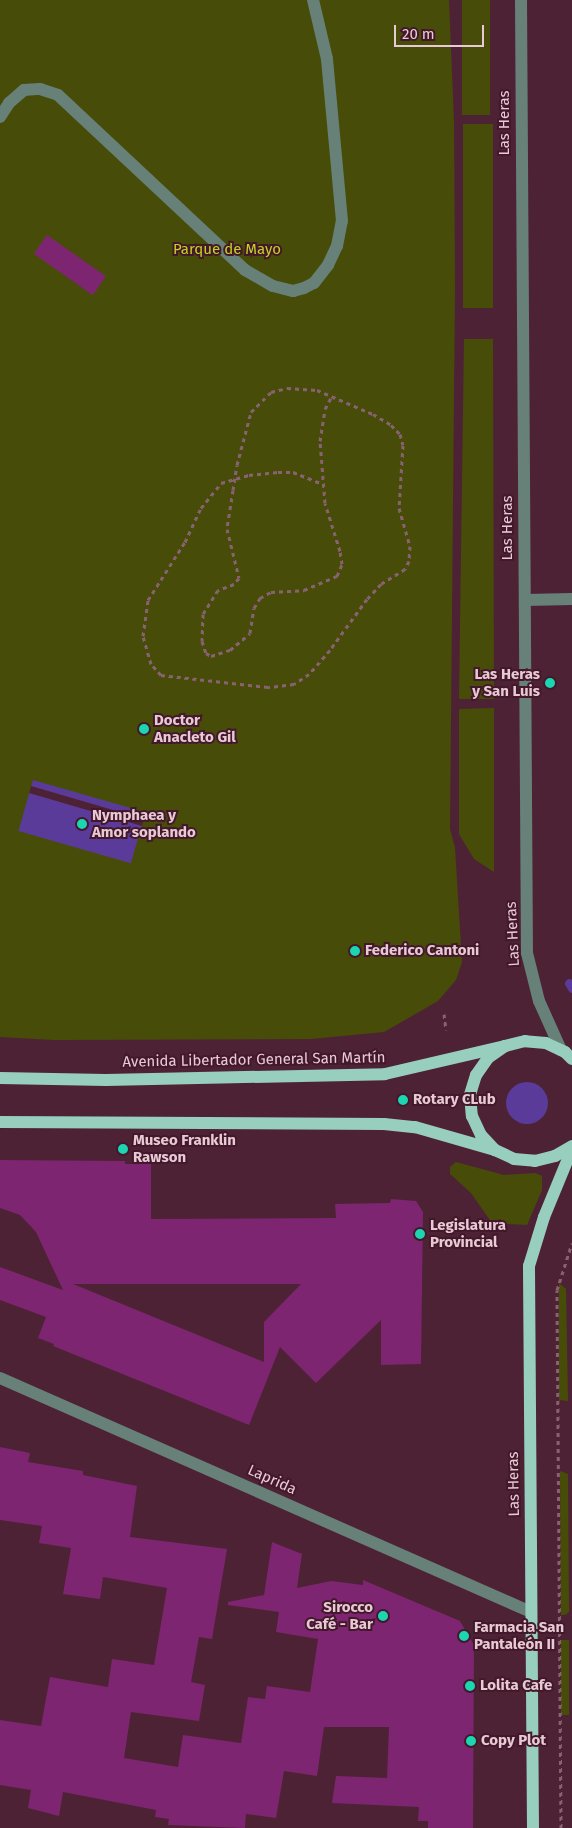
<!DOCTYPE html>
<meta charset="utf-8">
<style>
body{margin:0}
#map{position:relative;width:572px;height:1828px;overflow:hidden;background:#4e2235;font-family:"Fira Sans",sans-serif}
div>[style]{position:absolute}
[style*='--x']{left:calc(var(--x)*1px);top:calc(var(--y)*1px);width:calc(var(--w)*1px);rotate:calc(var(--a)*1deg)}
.green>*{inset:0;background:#474d08;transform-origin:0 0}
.water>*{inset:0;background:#5a3b9a;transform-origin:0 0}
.round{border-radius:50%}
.pier>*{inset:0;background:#4e2235}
.stream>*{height:9px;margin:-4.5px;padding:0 4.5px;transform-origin:4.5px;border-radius:4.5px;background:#5a3b9a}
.building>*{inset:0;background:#7d2570;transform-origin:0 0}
.path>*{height:3px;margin-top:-1.5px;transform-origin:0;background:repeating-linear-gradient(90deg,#886272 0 4px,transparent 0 8px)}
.minor>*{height:12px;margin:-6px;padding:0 6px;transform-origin:6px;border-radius:6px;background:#678179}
.major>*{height:12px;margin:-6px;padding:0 6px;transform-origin:6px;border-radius:6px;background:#97cebe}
.path-bridge>*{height:3px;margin-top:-1.5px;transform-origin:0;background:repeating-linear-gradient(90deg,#886272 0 4px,transparent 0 8px)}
.dots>*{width:14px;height:14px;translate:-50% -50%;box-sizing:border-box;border:2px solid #43182b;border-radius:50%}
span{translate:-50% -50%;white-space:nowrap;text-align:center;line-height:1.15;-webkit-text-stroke:4px #43182b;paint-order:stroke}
.street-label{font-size:15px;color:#e8cad5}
.park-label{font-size:15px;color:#c5d221}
.poi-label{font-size:15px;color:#e8cad5;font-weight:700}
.right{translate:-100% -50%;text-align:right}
.left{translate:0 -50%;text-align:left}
.scale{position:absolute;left:394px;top:25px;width:90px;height:22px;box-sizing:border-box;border:2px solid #e8cad5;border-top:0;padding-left:6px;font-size:15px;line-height:18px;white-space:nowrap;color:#e8cad5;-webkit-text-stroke:4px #43182b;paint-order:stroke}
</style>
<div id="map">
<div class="green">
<i style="clip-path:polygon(0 0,449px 0,454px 121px,455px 287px,450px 829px,455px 848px,462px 962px,456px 980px,438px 1001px,384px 1032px,311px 1039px,54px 1040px,0 1037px)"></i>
<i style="left:462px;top:0;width:28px;height:115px"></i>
<i style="left:463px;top:124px;width:30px;height:184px"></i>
<i style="clip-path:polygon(464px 339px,493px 339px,494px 699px,459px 699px)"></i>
<i style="clip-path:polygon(494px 708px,494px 872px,474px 859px,459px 834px,459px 709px)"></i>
<i style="clip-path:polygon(456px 1162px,504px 1175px,535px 1173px,542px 1176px,542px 1190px,527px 1225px,492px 1223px,471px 1193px,450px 1174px,450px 1167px)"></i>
<i style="clip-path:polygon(559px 1283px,566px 1289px,568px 1401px,559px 1400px)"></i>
<i style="clip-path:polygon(560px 1471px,568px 1474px,569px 1612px,565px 1615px,561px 1615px)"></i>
<i style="left:561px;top:1640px;width:8px;height:75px"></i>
</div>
<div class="water">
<i style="left:33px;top:780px;width:117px;height:53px;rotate:16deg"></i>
<i class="round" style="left:506px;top:1082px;width:42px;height:42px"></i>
</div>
<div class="pier">
<i style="clip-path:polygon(31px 786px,144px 819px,143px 822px,142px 826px,29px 793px)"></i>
</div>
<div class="stream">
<i style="--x:569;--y:983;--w:6;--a:59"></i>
</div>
<div class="building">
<i style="left:47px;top:235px;width:72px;height:23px;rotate:35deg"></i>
<i style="clip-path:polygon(evenodd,0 1160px,125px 1161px,125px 1164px,151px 1164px,151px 1219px,336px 1218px,335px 1204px,390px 1203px,391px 1199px,416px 1201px,423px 1212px,421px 1364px,381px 1365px,381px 1320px,316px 1383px,280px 1347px,249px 1425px,53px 1346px,54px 1344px,38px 1338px,46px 1317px,0 1300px,0 1267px,63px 1290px,36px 1232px,20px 1215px,0 1208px,0 1160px,73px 1284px,301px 1284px,264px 1322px,264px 1362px,73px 1284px)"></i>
<i style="clip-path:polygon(0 1447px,30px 1453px,28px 1462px,83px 1471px,83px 1475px,137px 1486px,130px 1537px,227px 1549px,212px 1639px,199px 1637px,191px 1682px,205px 1685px,199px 1721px,131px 1712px,124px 1758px,178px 1767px,183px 1735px,241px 1743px,248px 1697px,265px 1699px,267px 1686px,310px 1692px,318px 1639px,276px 1632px,279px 1612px,228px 1605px,228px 1602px,264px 1595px,272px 1542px,302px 1554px,297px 1588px,331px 1581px,363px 1585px,363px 1580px,460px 1621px,474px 1645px,473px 1828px,428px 1828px,428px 1821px,418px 1821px,419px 1807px,332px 1803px,336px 1776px,387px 1778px,389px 1727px,324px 1727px,317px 1776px,284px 1771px,276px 1818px,246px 1814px,245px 1828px,168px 1825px,169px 1819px,155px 1817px,156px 1810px,63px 1792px,59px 1816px,28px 1808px,31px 1790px,0 1785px,0 1720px,41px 1726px,50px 1677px,108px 1687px,112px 1659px,154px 1665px,167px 1588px,103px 1577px,100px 1599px,63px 1594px,71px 1548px,39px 1543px,42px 1526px,0 1520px)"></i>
</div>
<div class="path">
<i style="--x:237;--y:465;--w:55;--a:-75.2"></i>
<i style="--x:251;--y:412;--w:28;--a:-45"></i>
<i style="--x:271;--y:392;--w:16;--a:-14"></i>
<i style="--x:287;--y:388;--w:30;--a:4"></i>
<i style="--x:317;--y:390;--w:61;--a:23.2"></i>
<i style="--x:373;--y:414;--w:21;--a:31"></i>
<i style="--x:391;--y:425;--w:13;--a:45"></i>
<i style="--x:400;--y:434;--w:11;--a:75"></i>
<i style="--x:403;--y:445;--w:63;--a:93.6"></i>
<i style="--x:399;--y:508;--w:40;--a:74"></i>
<i style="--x:410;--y:546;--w:15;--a:94"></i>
<i style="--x:409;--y:561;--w:9;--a:117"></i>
<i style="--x:405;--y:569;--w:28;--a:148"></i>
<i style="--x:381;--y:584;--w:21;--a:133"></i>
<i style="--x:367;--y:599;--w:63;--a:126"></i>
<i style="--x:330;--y:650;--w:32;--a:131"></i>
<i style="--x:309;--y:674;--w:18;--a:146"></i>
<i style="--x:294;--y:684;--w:26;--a:173"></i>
<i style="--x:268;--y:687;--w:108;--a:-173.6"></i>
<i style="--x:161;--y:675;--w:15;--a:-132"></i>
<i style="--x:151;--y:664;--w:29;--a:-106"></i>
<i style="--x:143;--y:636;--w:36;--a:-82"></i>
<i style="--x:148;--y:600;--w:69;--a:-57.5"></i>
<i style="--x:185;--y:542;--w:38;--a:-65"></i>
<i style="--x:201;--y:508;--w:32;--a:-51"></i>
<i style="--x:221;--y:483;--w:29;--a:-16"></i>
<i style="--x:249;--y:475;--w:29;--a:-6"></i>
<i style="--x:278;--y:472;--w:15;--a:0"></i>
<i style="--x:293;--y:472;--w:32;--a:22"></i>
<i style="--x:233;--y:490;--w:39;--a:99"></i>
<i style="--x:227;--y:529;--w:50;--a:76.2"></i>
<i style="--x:239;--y:578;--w:8;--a:130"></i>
<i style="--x:234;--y:584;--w:17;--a:159"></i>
<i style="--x:218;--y:590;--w:28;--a:122"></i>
<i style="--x:203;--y:614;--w:27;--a:92"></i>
<i style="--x:202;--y:641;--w:13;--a:72"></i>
<i style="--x:206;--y:653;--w:6;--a:31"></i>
<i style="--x:211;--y:656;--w:20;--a:-18"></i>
<i style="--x:230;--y:650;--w:26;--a:-40"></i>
<i style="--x:250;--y:633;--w:25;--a:-81"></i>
<i style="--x:254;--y:608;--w:12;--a:-59"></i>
<i style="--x:260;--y:598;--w:13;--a:-29"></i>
<i style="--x:271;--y:592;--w:33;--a:-3"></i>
<i style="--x:304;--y:590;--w:36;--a:-23"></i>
<i style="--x:337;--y:576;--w:13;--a:-67"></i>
<i style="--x:342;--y:564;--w:13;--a:-99"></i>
<i style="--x:340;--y:551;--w:50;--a:-107.4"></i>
<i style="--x:325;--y:503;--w:62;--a:-94.6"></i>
<i style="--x:320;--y:441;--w:32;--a:-81"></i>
<i style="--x:325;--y:409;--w:15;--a:-62"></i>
<i style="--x:444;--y:1014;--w:16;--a:83"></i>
<i style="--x:561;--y:1828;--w:538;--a:-90.43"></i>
<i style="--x:557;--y:1290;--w:49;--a:-72.3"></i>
</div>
<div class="minor">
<i style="--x:521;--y:0;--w:953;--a:89.64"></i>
<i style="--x:527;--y:953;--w:49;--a:76"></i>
<i style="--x:539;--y:1001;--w:54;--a:65.8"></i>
<i style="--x:0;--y:117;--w:17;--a:-57"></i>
<i style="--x:9;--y:103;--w:20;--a:-41"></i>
<i style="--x:24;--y:90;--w:16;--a:-4"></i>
<i style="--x:40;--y:89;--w:19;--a:18"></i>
<i style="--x:58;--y:95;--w:256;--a:43.1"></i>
<i style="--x:245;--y:270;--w:32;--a:30"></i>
<i style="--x:273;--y:286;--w:21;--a:14"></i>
<i style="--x:293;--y:291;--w:11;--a:-15"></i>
<i style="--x:304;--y:288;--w:11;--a:-27"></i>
<i style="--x:314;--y:283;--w:23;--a:-52"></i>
<i style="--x:328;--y:265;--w:21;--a:-65"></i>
<i style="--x:337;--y:246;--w:25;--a:-79"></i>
<i style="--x:342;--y:221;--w:163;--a:-95.3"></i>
<i style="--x:327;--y:59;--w:61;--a:-103.3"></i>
<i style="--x:525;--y:600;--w:47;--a:-1.2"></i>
<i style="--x:0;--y:1378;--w:580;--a:23.78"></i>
</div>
<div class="major">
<i style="--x:572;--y:1059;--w:10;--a:-135"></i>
<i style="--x:565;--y:1052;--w:21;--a:-155"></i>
<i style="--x:546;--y:1043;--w:21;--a:-175"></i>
<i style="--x:525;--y:1041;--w:21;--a:166"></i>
<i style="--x:505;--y:1046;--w:21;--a:145"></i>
<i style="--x:488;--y:1058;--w:21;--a:125"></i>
<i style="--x:476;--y:1075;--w:21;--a:107"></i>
<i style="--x:470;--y:1095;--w:21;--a:85"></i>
<i style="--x:472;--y:1116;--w:21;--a:65"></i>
<i style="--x:481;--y:1135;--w:21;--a:47"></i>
<i style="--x:495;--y:1150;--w:21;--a:25"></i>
<i style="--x:514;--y:1159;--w:21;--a:5"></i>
<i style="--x:535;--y:1161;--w:21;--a:-14"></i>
<i style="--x:555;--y:1156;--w:20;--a:-30"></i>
<i style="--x:0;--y:1078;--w:106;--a:1.1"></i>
<i style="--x:106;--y:1080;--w:279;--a:-1.2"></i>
<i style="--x:385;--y:1074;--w:123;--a:-13.1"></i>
<i style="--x:0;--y:1122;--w:384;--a:0.3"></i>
<i style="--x:384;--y:1124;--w:31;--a:6"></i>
<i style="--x:415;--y:1127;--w:83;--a:16"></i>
<i style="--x:533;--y:1828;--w:562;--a:-90.41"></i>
<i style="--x:529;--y:1266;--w:51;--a:-73"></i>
<i style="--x:544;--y:1217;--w:74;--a:-67.6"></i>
</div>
<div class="path-bridge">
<i style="--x:233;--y:490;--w:25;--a:-81"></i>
</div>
<div class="dots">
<i style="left:550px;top:683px;background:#1cd5b1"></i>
<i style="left:144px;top:729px;background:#1cd5b1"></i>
<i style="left:82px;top:824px;background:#1cd5b1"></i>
<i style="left:355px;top:951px;background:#1cd5b1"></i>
<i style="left:403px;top:1100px;background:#1cd5b1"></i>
<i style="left:123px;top:1149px;background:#1cd5b1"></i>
<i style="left:420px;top:1234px;background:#1cd5b1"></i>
<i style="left:383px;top:1616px;background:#1cd5b1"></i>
<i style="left:464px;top:1636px;background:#1cd5b1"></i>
<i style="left:470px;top:1686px;background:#1cd5b1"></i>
<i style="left:471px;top:1741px;background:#1cd5b1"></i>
</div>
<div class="street-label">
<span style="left:505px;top:123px;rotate:-90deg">Las Heras</span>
<span style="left:508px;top:528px;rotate:-90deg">Las Heras</span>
<span style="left:513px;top:934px;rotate:-93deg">Las Heras</span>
<span style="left:254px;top:1060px;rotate:-1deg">Avenida Libertador General San Martín</span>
<span style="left:272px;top:1480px;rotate:24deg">Laprida</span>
<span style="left:514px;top:1484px;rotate:-91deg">Las Heras</span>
</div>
<div class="park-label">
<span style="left:227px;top:250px">Parque de Mayo</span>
</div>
<div class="poi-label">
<span class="right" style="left:540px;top:683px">Las Heras<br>y San Luis</span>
<span class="left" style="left:154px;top:729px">Doctor<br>Anacleto Gil</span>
<span class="left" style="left:92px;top:824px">Nymphaea y<br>Amor soplando</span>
<span class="left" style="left:365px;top:951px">Federico Cantoni</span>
<span class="left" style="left:413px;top:1100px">Rotary CLub</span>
<span class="left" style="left:133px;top:1149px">Museo Franklin<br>Rawson</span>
<span class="left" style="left:430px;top:1234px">Legislatura<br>Provincial</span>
<span class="right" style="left:373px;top:1616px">Sirocco<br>Café - Bar</span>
<span class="left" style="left:474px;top:1636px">Farmacia San<br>Pantaleón II</span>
<span class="left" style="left:480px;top:1686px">Lolita Cafe</span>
<span class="left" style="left:481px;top:1741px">Copy Plot</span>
</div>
<div class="scale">20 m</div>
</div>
